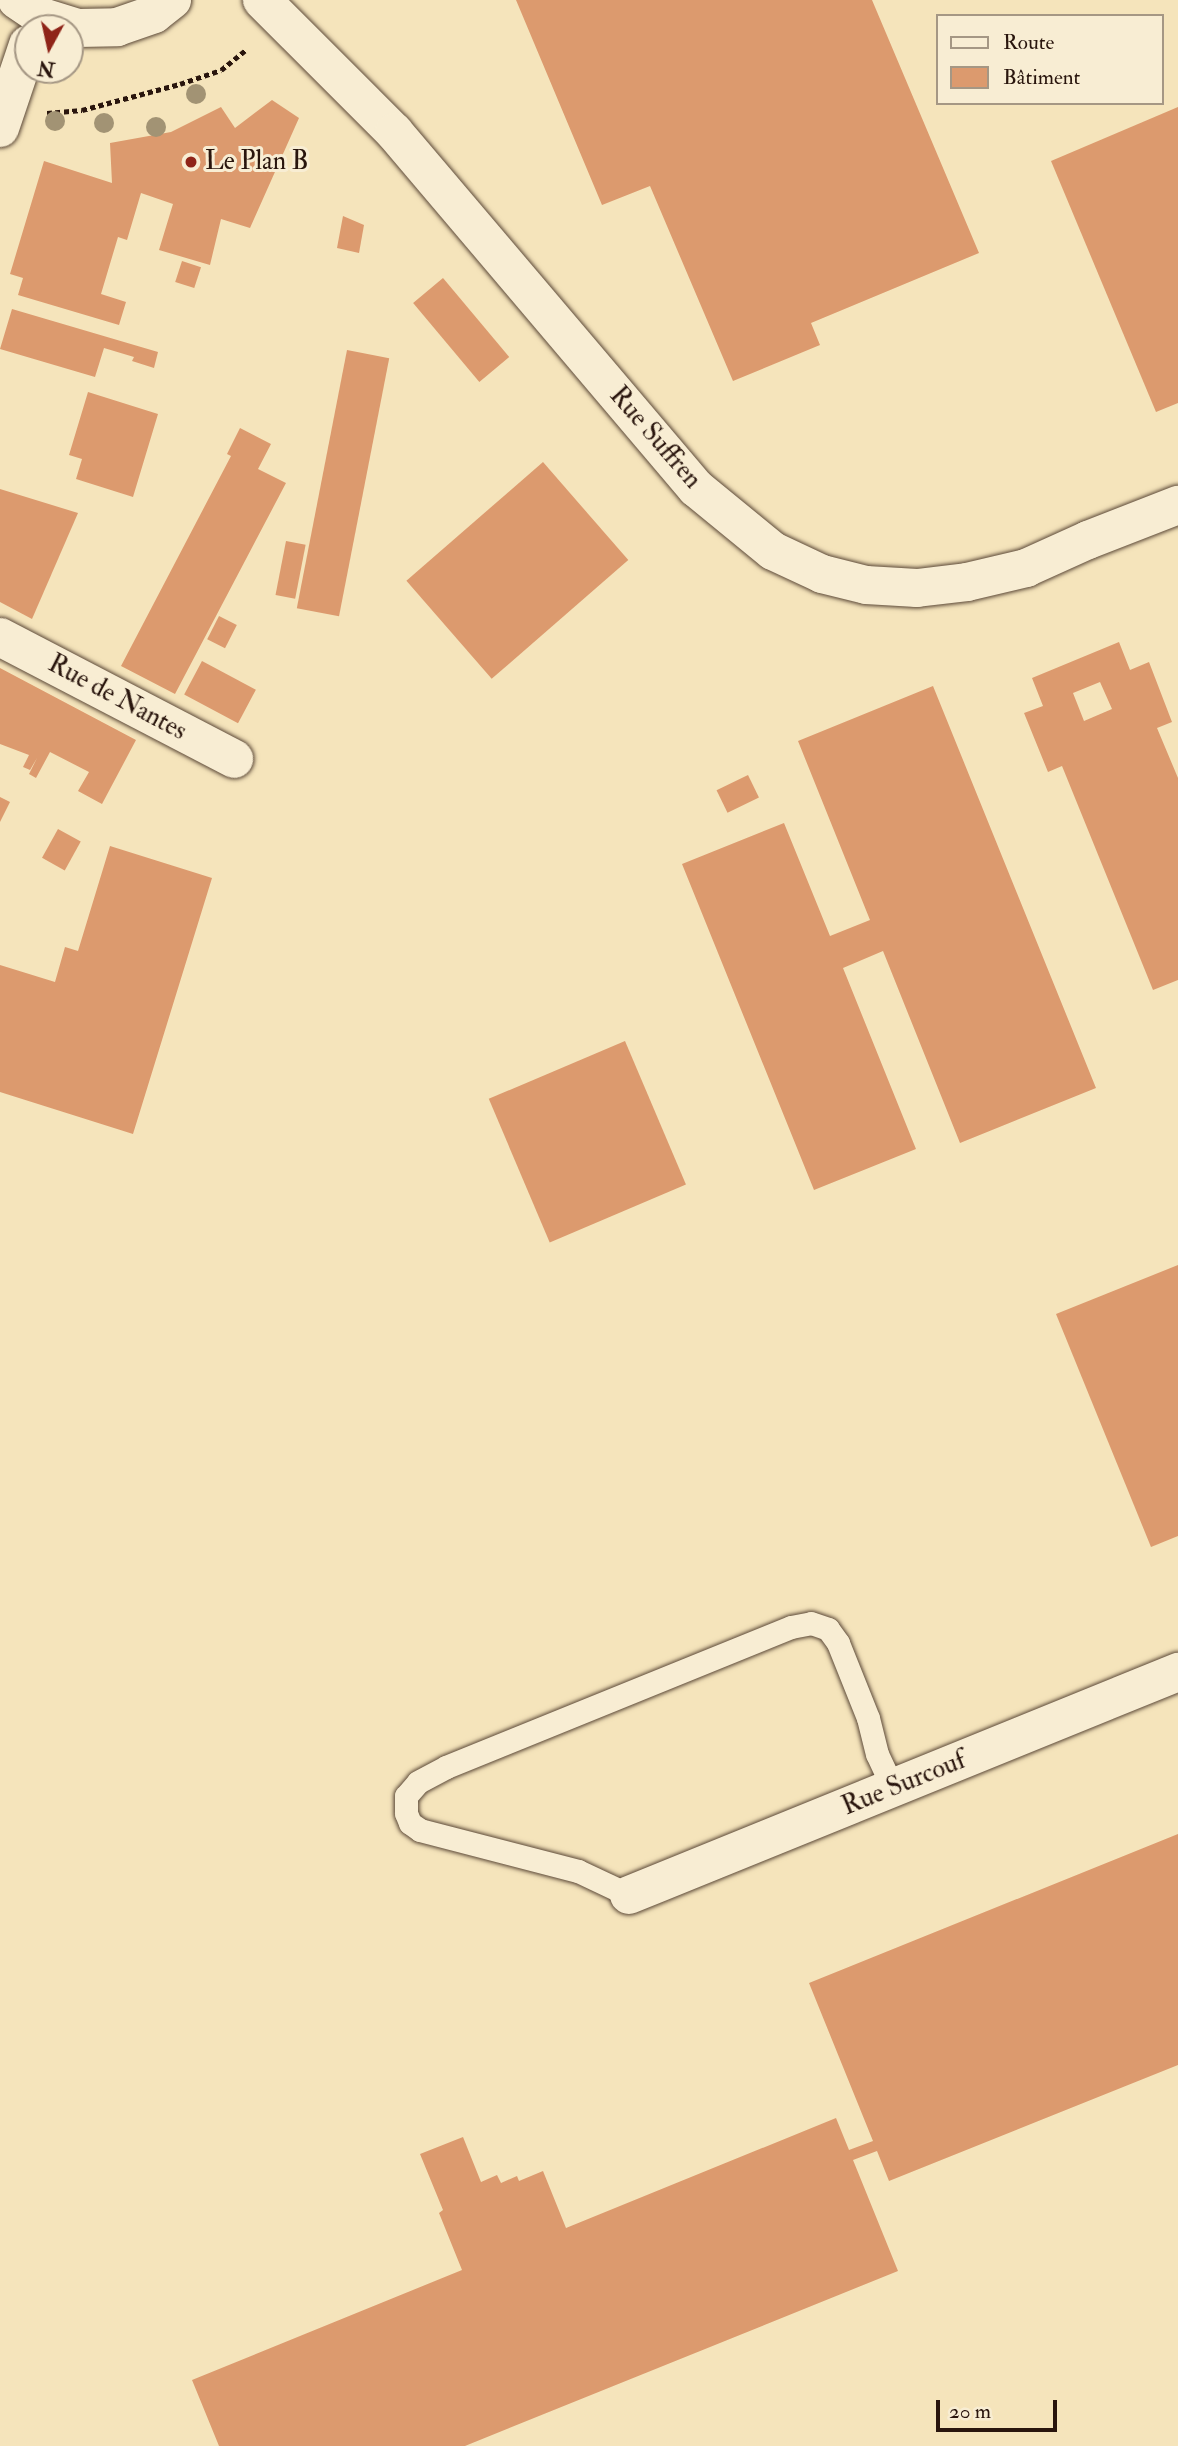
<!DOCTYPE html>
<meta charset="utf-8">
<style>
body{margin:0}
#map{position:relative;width:1178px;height:2446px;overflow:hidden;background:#f5e4bb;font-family:"IM FELL Double Pica",serif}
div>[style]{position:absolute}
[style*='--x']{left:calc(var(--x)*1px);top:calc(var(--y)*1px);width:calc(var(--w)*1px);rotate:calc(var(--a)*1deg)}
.building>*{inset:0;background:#dc9a6e;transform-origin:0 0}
.path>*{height:4.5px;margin-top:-2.25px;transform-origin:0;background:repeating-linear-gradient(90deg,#29150d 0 5px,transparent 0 8.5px)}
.roads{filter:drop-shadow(0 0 2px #5c4938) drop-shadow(0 0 2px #5c4938)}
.service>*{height:23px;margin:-11.5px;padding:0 11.5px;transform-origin:11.5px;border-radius:11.5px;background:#f8edd3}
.minor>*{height:38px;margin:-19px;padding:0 19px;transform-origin:19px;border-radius:19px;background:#f8edd3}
.secondary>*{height:38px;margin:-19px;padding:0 19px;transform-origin:19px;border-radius:19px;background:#f8edd3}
.trees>*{width:20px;height:20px;margin:-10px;border-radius:50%;background:#a29374}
.dots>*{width:19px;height:19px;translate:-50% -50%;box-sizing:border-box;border:4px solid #f8edd3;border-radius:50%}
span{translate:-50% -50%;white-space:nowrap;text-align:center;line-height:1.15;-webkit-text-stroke:6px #f8edd3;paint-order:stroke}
.poi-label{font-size:26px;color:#29150d}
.left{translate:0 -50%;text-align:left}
.street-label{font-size:26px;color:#29150d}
.legend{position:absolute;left:936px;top:14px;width:228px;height:91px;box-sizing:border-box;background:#f8edd3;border:2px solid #a59784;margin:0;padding:9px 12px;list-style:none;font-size:21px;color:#29150d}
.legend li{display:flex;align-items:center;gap:14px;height:35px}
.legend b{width:35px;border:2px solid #a59784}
.north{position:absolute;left:14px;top:14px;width:70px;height:70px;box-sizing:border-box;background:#f8edd3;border:2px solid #a59784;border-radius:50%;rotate:188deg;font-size:19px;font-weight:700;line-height:28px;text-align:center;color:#29150d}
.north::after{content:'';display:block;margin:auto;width:24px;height:32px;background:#8f2418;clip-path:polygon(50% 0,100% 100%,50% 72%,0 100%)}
.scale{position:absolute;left:936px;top:2400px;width:121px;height:32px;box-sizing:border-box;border:4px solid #29150d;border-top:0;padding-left:9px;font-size:21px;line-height:24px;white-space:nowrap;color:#29150d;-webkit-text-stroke:5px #f8edd3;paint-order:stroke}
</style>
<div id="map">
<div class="building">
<i style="clip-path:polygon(516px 0,872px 0,979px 253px,811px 323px,820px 345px,733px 381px,650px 186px,602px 205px)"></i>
<i style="clip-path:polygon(272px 100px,299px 118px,250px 228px,221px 219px,210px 265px,159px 250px,173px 204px,141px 193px,127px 240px,118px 237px,101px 294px,126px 302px,119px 325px,18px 295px,23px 278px,10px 274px,44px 161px,112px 183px,110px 143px,171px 132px,221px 107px,235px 128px)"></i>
<i style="clip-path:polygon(1178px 107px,1178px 403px,1156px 412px,1051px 161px)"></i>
<i style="clip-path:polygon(343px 216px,364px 225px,359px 253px,337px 248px)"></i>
<i style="left:182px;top:261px;width:20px;height:22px;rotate:18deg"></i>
<i style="left:443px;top:278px;width:103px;height:39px;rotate:50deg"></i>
<i style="clip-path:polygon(12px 309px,158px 352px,154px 368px,132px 361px,134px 357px,104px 348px,95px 377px,0 349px)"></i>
<i style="left:347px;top:350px;width:43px;height:263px;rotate:11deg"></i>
<i style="clip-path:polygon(88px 392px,158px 414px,133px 497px,76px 479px,82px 459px,69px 455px)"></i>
<i style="clip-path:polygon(240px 428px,271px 444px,258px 469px,286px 483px,175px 694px,121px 666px,231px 456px,227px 454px)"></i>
<i style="left:543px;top:462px;width:130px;height:181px;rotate:49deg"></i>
<i style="clip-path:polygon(0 489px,78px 513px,32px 619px,0 602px)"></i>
<i style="left:286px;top:541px;width:20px;height:55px;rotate:11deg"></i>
<i style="left:219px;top:616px;width:20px;height:26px;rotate:27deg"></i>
<i style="clip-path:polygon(evenodd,1119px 642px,1130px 670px,1149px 662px,1172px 722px,1157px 728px,1178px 778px,1178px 980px,1153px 990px,1062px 766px,1048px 772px,1024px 713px,1043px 706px,1032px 678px,1119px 642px,1100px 682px,1112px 709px,1084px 721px,1073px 693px,1100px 682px)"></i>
<i style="left:202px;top:661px;width:61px;height:38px;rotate:28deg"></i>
<i style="clip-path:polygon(0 668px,136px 740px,102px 804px,78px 791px,89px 772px,50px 752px,36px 778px,29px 774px,37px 758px,30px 770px,23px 767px,29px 755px,0 744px)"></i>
<i style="clip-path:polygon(933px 686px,1096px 1088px,960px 1143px,883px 951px,843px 968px,916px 1149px,814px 1190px,682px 864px,784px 823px,830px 936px,870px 920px,798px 741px)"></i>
<i style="left:748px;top:775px;width:25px;height:35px;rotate:64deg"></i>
<i style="clip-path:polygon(0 797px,10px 802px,0 822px)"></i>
<i style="left:58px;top:829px;width:26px;height:33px;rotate:29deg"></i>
<i style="clip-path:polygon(110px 846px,212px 878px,133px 1134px,0 1092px,0 965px,55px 982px,65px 947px,78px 951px)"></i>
<i style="left:625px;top:1041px;width:156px;height:148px;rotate:67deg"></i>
<i style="clip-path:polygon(1178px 1265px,1178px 1536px,1151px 1547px,1056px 1314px)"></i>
<i style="clip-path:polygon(1178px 1834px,1178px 2065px,889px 2181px,877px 2151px,853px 2160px,898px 2271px,465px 2446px,219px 2446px,192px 2380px,462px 2270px,439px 2213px,443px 2210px,420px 2154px,463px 2137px,481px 2182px,497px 2175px,501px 2183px,517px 2176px,519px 2181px,543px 2171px,566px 2228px,836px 2118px,849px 2150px,873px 2141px,809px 1983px)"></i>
</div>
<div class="path">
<i style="--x:47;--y:113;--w:35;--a:-5"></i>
<i style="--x:82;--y:110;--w:101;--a:-14.9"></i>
<i style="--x:180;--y:84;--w:43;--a:-18.9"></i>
<i style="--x:221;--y:70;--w:33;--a:-39"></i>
</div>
<div class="roads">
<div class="service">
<i style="--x:629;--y:1895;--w:56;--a:-154.8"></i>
<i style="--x:578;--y:1871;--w:163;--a:-165.5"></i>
<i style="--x:420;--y:1830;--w:12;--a:-145"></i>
<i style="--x:410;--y:1823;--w:11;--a:-112"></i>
<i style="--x:406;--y:1813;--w:17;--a:-90"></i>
<i style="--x:406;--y:1796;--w:18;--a:-49"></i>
<i style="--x:418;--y:1782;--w:32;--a:-28"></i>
<i style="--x:446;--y:1767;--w:372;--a:-22.1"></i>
<i style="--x:791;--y:1627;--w:20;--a:-11"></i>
<i style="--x:811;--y:1623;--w:18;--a:19"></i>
<i style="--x:828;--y:1629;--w:17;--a:54"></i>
<i style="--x:838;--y:1643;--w:81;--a:68.2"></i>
<i style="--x:868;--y:1718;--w:37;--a:76"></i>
<i style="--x:877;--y:1754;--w:38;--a:65"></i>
</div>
<div class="minor">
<i style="--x:262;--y:0;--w:187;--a:45"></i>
<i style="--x:394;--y:132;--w:467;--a:49.7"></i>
<i style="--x:696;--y:488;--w:99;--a:39.3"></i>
<i style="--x:773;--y:551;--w:54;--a:25.1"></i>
<i style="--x:822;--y:574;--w:45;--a:14"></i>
<i style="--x:866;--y:585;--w:51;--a:3.4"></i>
<i style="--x:917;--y:588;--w:50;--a:-6.8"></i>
<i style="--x:967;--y:582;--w:61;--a:-13.3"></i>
<i style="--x:1026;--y:568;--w:68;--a:-24.3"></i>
<i style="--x:1088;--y:540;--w:97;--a:-21.3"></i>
<i style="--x:0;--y:637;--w:264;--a:27.5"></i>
<i style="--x:629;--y:1895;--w:593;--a:-22.11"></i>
</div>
<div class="secondary">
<i style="--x:17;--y:0;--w:30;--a:34"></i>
<i style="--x:42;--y:17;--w:38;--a:17"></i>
<i style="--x:78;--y:28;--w:39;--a:-1"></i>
<i style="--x:117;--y:27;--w:39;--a:-19"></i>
<i style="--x:154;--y:14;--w:23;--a:-38"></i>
<i style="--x:0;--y:128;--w:88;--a:-71.4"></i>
</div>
</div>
<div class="trees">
<i style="left:196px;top:94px"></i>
<i style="left:55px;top:121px"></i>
<i style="left:104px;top:123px"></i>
<i style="left:156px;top:127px"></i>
</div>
<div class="dots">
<i style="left:191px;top:162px;background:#8f2418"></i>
</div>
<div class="poi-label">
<span class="left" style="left:205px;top:162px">Le Plan B</span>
</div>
<div class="street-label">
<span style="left:655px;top:438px;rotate:49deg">Rue Suffren</span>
<span style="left:117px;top:698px;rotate:28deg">Rue de Nantes</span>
<span style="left:904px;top:1784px;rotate:-22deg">Rue Surcouf</span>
</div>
<ul class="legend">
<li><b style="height:9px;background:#f8edd3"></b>Route</li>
<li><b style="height:19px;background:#dc9a6e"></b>Bâtiment</li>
</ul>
<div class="north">N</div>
<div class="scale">20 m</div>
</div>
